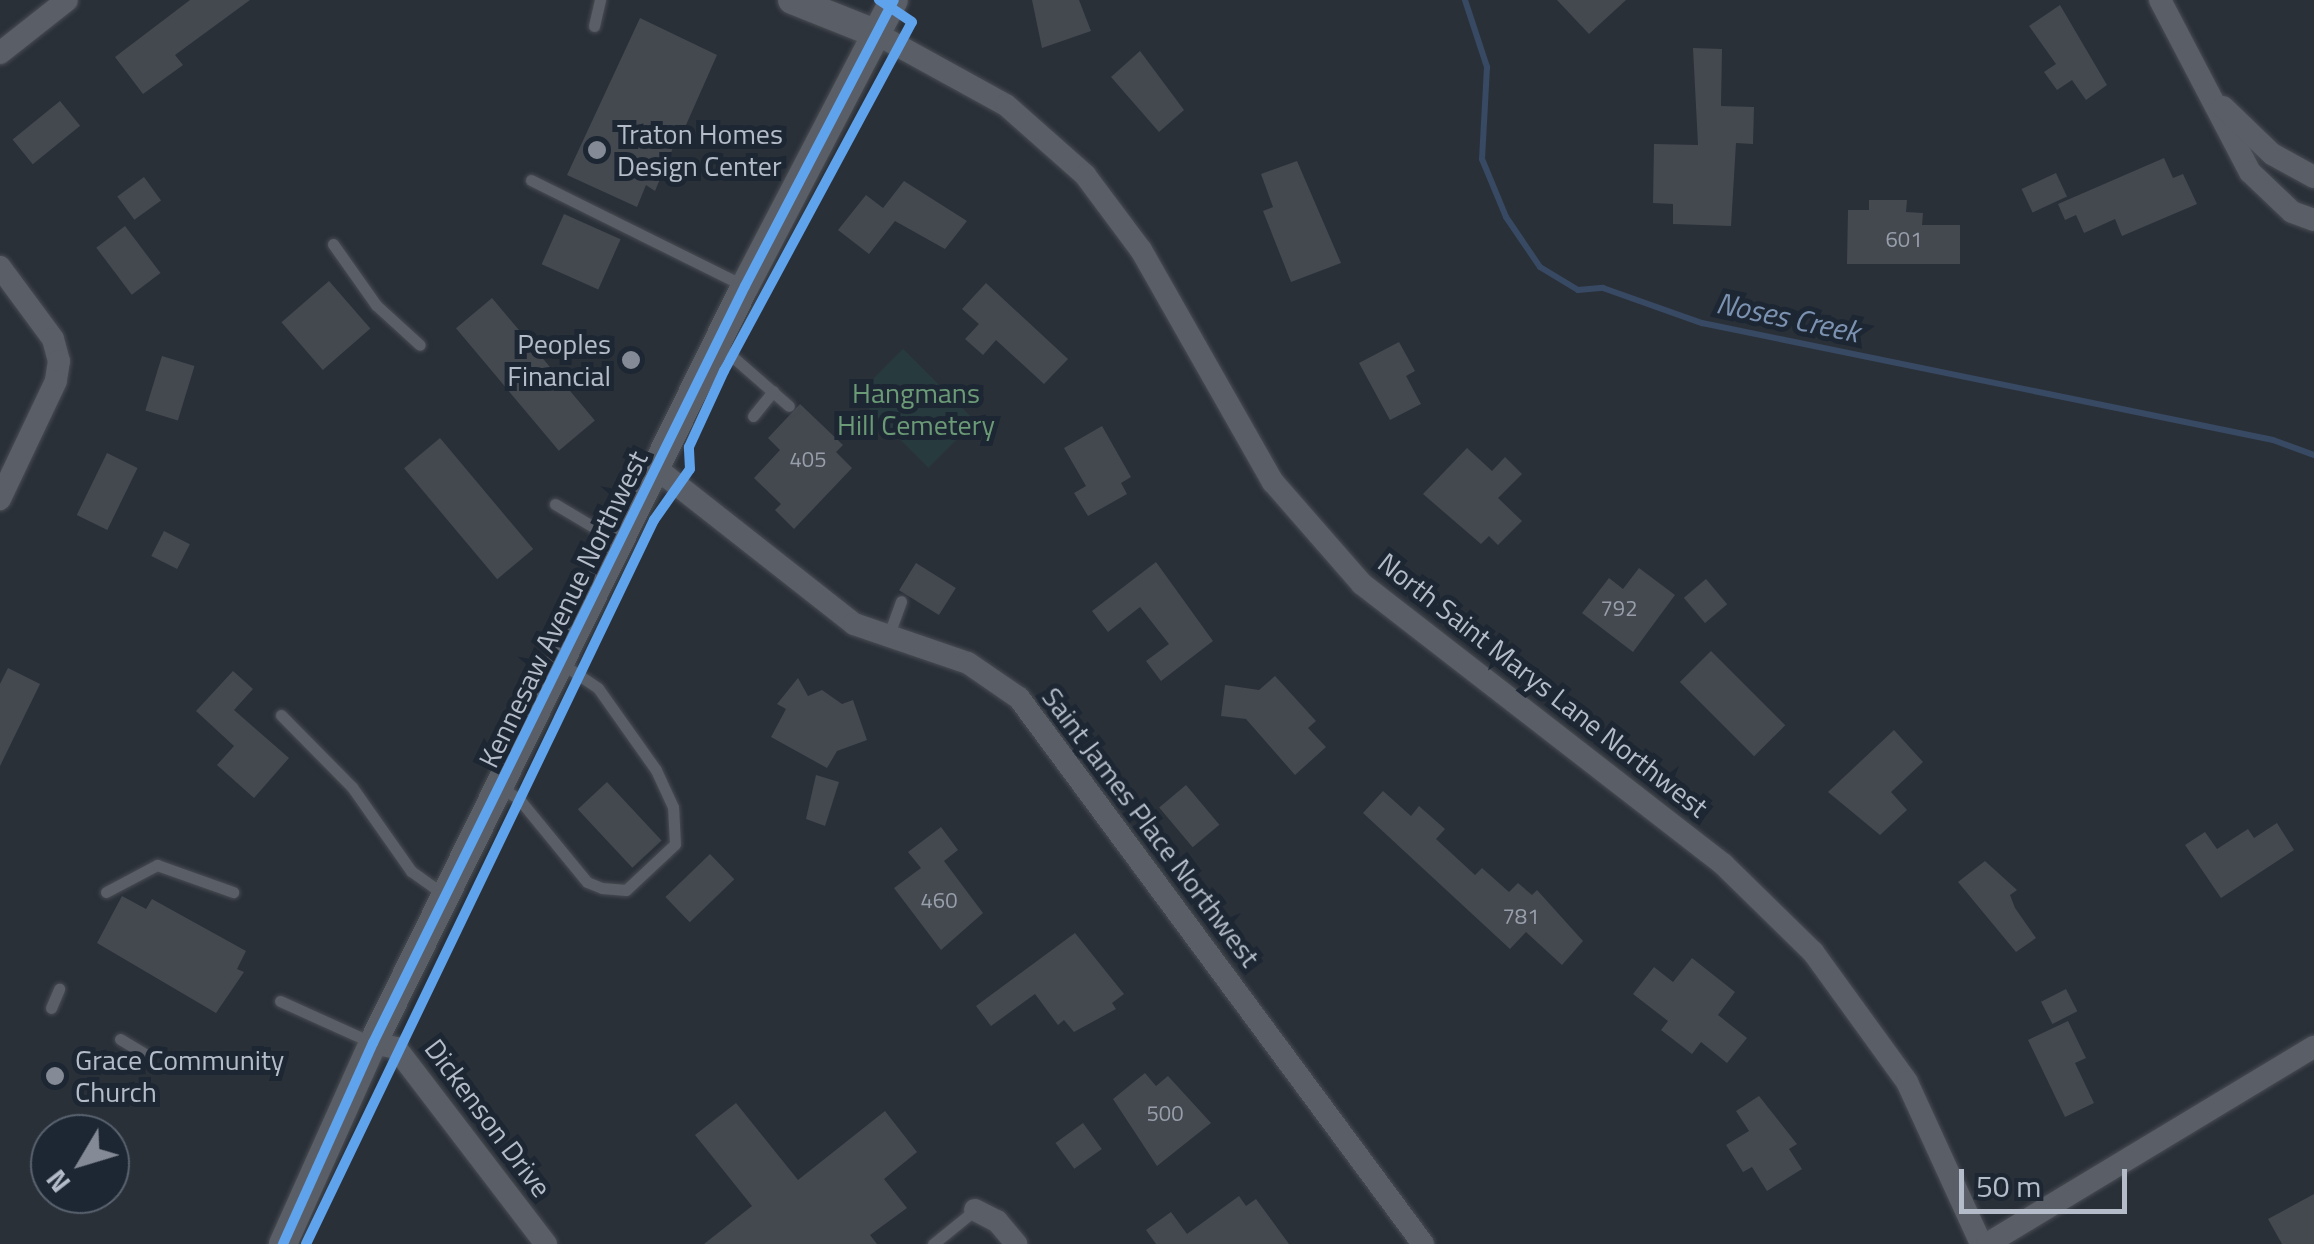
<!DOCTYPE html>
<style>
body{margin:0}
#map{position:relative;width:2314px;height:1244px;overflow:hidden;background:#2a3038;font-family:"Titillium Web",sans-serif}
div>[style]{position:absolute}
[style*='--x']{left:calc(var(--x)*1px);top:calc(var(--y)*1px);width:calc(var(--w)*1px);rotate:calc(var(--a)*1deg)}
.green>*{inset:0;background:#273a3e;transform-origin:0 0}
.stream>*{height:6px;margin:-3px;padding:0 3px;transform-origin:3px;border-radius:3px;background:#384963}
.building>*{inset:0;background:#444950;transform-origin:0 0}
.roads{filter:drop-shadow(0 0 2px #484c53) drop-shadow(0 0 2px #484c53)}
.service>*{height:11px;margin:-5.5px;padding:0 5.5px;transform-origin:5.5px;border-radius:5.5px;background:#5a5e66}
.minor>*{height:22px;margin:-11px;padding:0 11px;transform-origin:11px;border-radius:11px;background:#5a5e66}
.tertiary>*{height:28px;margin:-14px;padding:0 14px;transform-origin:14px;border-radius:14px;background:#5a5e66}
.cycleway>*{height:10px;margin:-5px;padding:0 5px;transform-origin:5px;border-radius:5px;background:#60a3ed}
.dots>*{width:28px;height:28px;translate:-50% -50%;box-sizing:border-box;border:5px solid #1d2633;border-radius:50%}
span{translate:-50% -50%;white-space:nowrap;text-align:center;line-height:1.15;-webkit-text-stroke:10px #1d2633;paint-order:stroke}
.number-label{font-size:22px;color:#989fab}
.number-label span{-webkit-text-stroke-width:0}
.poi-label{font-size:28px;color:#b4bcc9}
.left{translate:0 -50%;text-align:left}
.right{translate:-100% -50%;text-align:right}
.park-label{font-size:28px;color:#6b9a76}
.street-label{font-size:28px;color:#b4bcc9}
.water-label{font-size:30px;color:#7c92b1;font-style:italic}
.north{position:absolute;left:30px;top:1114px;width:100px;height:100px;box-sizing:border-box;background:#1d2633;border:2px solid #59626f;border-radius:50%;rotate:232deg;font-size:28px;font-weight:700;line-height:40px;text-align:center;color:#b4bcc9}
.north::after{content:'';display:block;margin:auto;width:35px;height:45px;background:#848b96;clip-path:polygon(50% 0,100% 100%,50% 72%,0 100%)}
.scale{position:absolute;left:1959px;top:1169px;width:168px;height:45px;box-sizing:border-box;border:5px solid #b4bcc9;border-top:0;padding-left:12px;font-size:30px;line-height:35px;white-space:nowrap;color:#b4bcc9;-webkit-text-stroke:8px #1d2633;paint-order:stroke}
</style>
<div id="map">
<div class="green">
<i style="left:903px;top:349px;width:102px;height:66px;rotate:45deg"></i>
</div>
<div class="stream">
<i style="--x:1465;--y:0;--w:71;--a:71.8"></i>
<i style="--x:1487;--y:67;--w:92;--a:93.1"></i>
<i style="--x:1482;--y:159;--w:63;--a:67.5"></i>
<i style="--x:1506;--y:217;--w:60;--a:55.8"></i>
<i style="--x:1540;--y:267;--w:44;--a:31.2"></i>
<i style="--x:1578;--y:290;--w:25;--a:-5"></i>
<i style="--x:1603;--y:288;--w:105;--a:19.5"></i>
<i style="--x:1702;--y:323;--w:583;--a:11.58"></i>
<i style="--x:2273;--y:440;--w:44;--a:20.1"></i>
</div>
<div class="building">
<i style="clip-path:polygon(190px 0,250px 0,175px 55px,183px 65px,143px 94px,115px 57px)"></i>
<i style="clip-path:polygon(1032px 0,1079px 0,1091px 31px,1042px 48px)"></i>
<i style="clip-path:polygon(1557px 0,1626px 0,1589px 34px)"></i>
<i style="clip-path:polygon(2060px 5px,2107px 85px,2086px 100px,2072px 80px,2057px 90px,2044px 72px,2056px 64px,2029px 26px)"></i>
<i style="clip-path:polygon(640px 18px,717px 55px,686px 125px,695px 133px,688px 149px,675px 143px,655px 191px,646px 185px,637px 207px,567px 175px)"></i>
<i style="clip-path:polygon(1693px 48px,1722px 49px,1721px 106px,1754px 107px,1753px 144px,1736px 143px,1731px 226px,1673px 224px,1673px 204px,1653px 203px,1654px 144px,1698px 145px)"></i>
<i style="clip-path:polygon(1140px 51px,1184px 110px,1159px 132px,1111px 77px)"></i>
<i style="left:60px;top:101px;width:32px;height:61px;rotate:51deg"></i>
<i style="clip-path:polygon(2164px 158px,2173px 178px,2183px 174px,2197px 204px,2122px 236px,2115px 219px,2084px 233px,2076px 215px,2065px 220px,2058px 204px)"></i>
<i style="clip-path:polygon(1297px 161px,1341px 263px,1291px 282px,1263px 211px,1273px 207px,1261px 174px)"></i>
<i style="left:2056px;top:173px;width:26px;height:38px;rotate:65deg"></i>
<i style="left:144px;top:177px;width:29px;height:33px;rotate:54deg"></i>
<i style="clip-path:polygon(904px 181px,967px 221px,945px 249px,895px 221px,869px 254px,838px 230px,866px 195px,883px 208px)"></i>
<i style="clip-path:polygon(1869px 200px,1907px 200px,1906px 212px,1923px 213px,1922px 225px,1960px 225px,1960px 264px,1847px 264px,1848px 210px,1869px 210px)"></i>
<i style="left:564px;top:214px;width:62px;height:55px;rotate:24deg"></i>
<i style="left:125px;top:226px;width:59px;height:36px;rotate:53deg"></i>
<i style="left:329px;top:281px;width:63px;height:63px;rotate:49deg"></i>
<i style="clip-path:polygon(986px 283px,1068px 359px,1044px 384px,996px 340px,983px 355px,965px 339px,979px 324px,962px 309px)"></i>
<i style="left:492px;top:298px;width:160px;height:47px;rotate:50deg"></i>
<i style="clip-path:polygon(1399px 342px,1415px 371px,1406px 376px,1421px 404px,1390px 420px,1359px 363px)"></i>
<i style="left:162px;top:356px;width:34px;height:57px;rotate:17deg"></i>
<i style="clip-path:polygon(800px 404px,843px 445px,836px 452px,852px 468px,794px 529px,775px 510px,781px 504px,754px 478px,780px 450px,768px 438px)"></i>
<i style="clip-path:polygon(1102px 426px,1131px 477px,1121px 483px,1127px 494px,1088px 516px,1074px 493px,1086px 486px,1064px 448px)"></i>
<i style="left:440px;top:438px;width:145px;height:47px;rotate:50deg"></i>
<i style="clip-path:polygon(1467px 448px,1492px 471px,1505px 457px,1522px 474px,1498px 498px,1522px 521px,1498px 545px,1489px 536px,1481px 544px,1423px 494px)"></i>
<i style="left:107px;top:453px;width:34px;height:69px;rotate:26deg"></i>
<i style="left:164px;top:531px;width:29px;height:28px;rotate:27deg"></i>
<i style="clip-path:polygon(1156px 562px,1213px 641px,1161px 681px,1146px 661px,1169px 644px,1140px 607px,1108px 632px,1092px 611px)"></i>
<i style="left:916px;top:563px;width:47px;height:32px;rotate:32deg"></i>
<i style="clip-path:polygon(1639px 568px,1675px 595px,1633px 652px,1582px 613px,1609px 578px,1623px 589px)"></i>
<i style="left:1706px;top:579px;width:33px;height:29px;rotate:50deg"></i>
<i style="left:1711px;top:651px;width:105px;height:44px;rotate:45deg"></i>
<i style="clip-path:polygon(8px 668px,40px 684px,0 766px,0 684px)"></i>
<i style="clip-path:polygon(233px 671px,253px 689px,234px 710px,289px 758px,254px 798px,217px 765px,234px 746px,196px 711px)"></i>
<i style="clip-path:polygon(1275px 676px,1316px 721px,1308px 728px,1326px 747px,1295px 775px,1246px 719px,1221px 716px,1225px 685px,1259px 690px)"></i>
<i style="clip-path:polygon(798px 678px,808px 696px,822px 690px,842px 704px,853px 700px,867px 740px,837px 751px,827px 768px,771px 737px,786px 709px,777px 704px)"></i>
<i style="clip-path:polygon(1894px 730px,1923px 762px,1891px 792px,1907px 810px,1880px 835px,1828px 792px)"></i>
<i style="clip-path:polygon(816px 775px,839px 782px,825px 826px,806px 819px)"></i>
<i style="left:607px;top:782px;width:80px;height:40px;rotate:47deg"></i>
<i style="left:1186px;top:785px;width:52px;height:35px;rotate:50deg"></i>
<i style="clip-path:polygon(1383px 791px,1411px 816px,1419px 806px,1445px 829px,1436px 839px,1475px 875px,1482px 868px,1509px 892px,1518px 883px,1532px 895px,1537px 890px,1583px 941px,1562px 965px,1526px 932px,1510px 949px,1363px 813px)"></i>
<i style="clip-path:polygon(2277px 823px,2294px 850px,2221px 898px,2185px 845px,2205px 832px,2217px 849px,2248px 829px,2254px 838px)"></i>
<i style="clip-path:polygon(941px 827px,958px 850px,944px 861px,983px 913px,941px 950px,894px 888px,921px 868px,908px 852px)"></i>
<i style="left:710px;top:854px;width:35px;height:62px;rotate:46deg"></i>
<i style="clip-path:polygon(1985px 861px,2017px 890px,2010px 895px,2015px 908px,2036px 938px,2016px 952px,1958px 882px)"></i>
<i style="clip-path:polygon(122px 896px,146px 909px,152px 899px,246px 951px,237px 969px,244px 972px,216px 1013px,97px 943px)"></i>
<i style="clip-path:polygon(1075px 933px,1124px 994px,1112px 1003px,1116px 1009px,1074px 1032px,1064px 1020px,1058px 1025px,1035px 994px,991px 1026px,976px 1006px)"></i>
<i style="clip-path:polygon(1692px 958px,1735px 992px,1718px 1015px,1747px 1038px,1727px 1063px,1701px 1042px,1692px 1054px,1661px 1030px,1668px 1021px,1633px 994px,1654px 967px,1673px 982px)"></i>
<i style="left:2066px;top:989px;width:25px;height:28px;rotate:63deg"></i>
<i style="clip-path:polygon(2068px 1021px,2086px 1058px,2075px 1063px,2094px 1103px,2065px 1117px,2028px 1040px)"></i>
<i style="clip-path:polygon(1145px 1073px,1156px 1086px,1168px 1076px,1211px 1123px,1157px 1166px,1113px 1099px)"></i>
<i style="clip-path:polygon(1759px 1096px,1797px 1144px,1789px 1149px,1802px 1169px,1767px 1191px,1752px 1167px,1743px 1172px,1726px 1145px,1749px 1131px,1736px 1111px)"></i>
<i style="clip-path:polygon(736px 1103px,798px 1180px,885px 1111px,917px 1152px,884px 1179px,907px 1208px,870px 1235px,877px 1244px,704px 1244px,752px 1206px,695px 1135px)"></i>
<i style="left:1083px;top:1123px;width:32px;height:34px;rotate:54deg"></i>
<i style="clip-path:polygon(2314px 1194px,2314px 1244px,2282px 1244px,2268px 1219px)"></i>
<i style="clip-path:polygon(1239px 1196px,1246px 1206px,1256px 1199px,1289px 1244px,1156px 1244px,1146px 1230px,1171px 1212px,1187px 1234px)"></i>
</div>
<div class="roads">
<div class="service">
<i style="--x:594;--y:26;--w:27;--a:-77"></i>
<i style="--x:531;--y:180;--w:239;--a:26.4"></i>
<i style="--x:333;--y:244;--w:75;--a:54.8"></i>
<i style="--x:376;--y:305;--w:59;--a:42.3"></i>
<i style="--x:718;--y:344;--w:94;--a:41.1"></i>
<i style="--x:753;--y:416;--w:32;--a:-51"></i>
<i style="--x:555;--y:504;--w:72;--a:30.8"></i>
<i style="--x:888;--y:637;--w:38;--a:-70"></i>
<i style="--x:281;--y:715;--w:101;--a:45.4"></i>
<i style="--x:352;--y:787;--w:103;--a:54.9"></i>
<i style="--x:411;--y:871;--w:43;--a:35.5"></i>
<i style="--x:501;--y:788;--w:21;--a:31"></i>
<i style="--x:519;--y:799;--w:107;--a:50.7"></i>
<i style="--x:587;--y:882;--w:16;--a:22"></i>
<i style="--x:602;--y:888;--w:24;--a:5"></i>
<i style="--x:626;--y:890;--w:67;--a:-43.2"></i>
<i style="--x:675;--y:844;--w:37;--a:-93"></i>
<i style="--x:673;--y:807;--w:41;--a:-114.7"></i>
<i style="--x:656;--y:770;--w:100;--a:-125.3"></i>
<i style="--x:598;--y:688;--w:45;--a:-146"></i>
<i style="--x:106;--y:892;--w:58;--a:-27.9"></i>
<i style="--x:157;--y:865;--w:81;--a:19.6"></i>
<i style="--x:280;--y:1001;--w:102;--a:24.3"></i>
<i style="--x:51;--y:1008;--w:21;--a:-67"></i>
<i style="--x:120;--y:1039;--w:31;--a:31"></i>
<i style="--x:933;--y:1244;--w:54;--a:-39"></i>
</div>
<div class="minor">
<i style="--x:2160;--y:0;--w:194;--a:62.4"></i>
<i style="--x:2250;--y:172;--w:58;--a:43.6"></i>
<i style="--x:2292;--y:212;--w:23;--a:20"></i>
<i style="--x:875;--y:33;--w:149;--a:28.8"></i>
<i style="--x:1006;--y:105;--w:106;--a:41.5"></i>
<i style="--x:1085;--y:175;--w:94;--a:53.3"></i>
<i style="--x:1141;--y:250;--w:267;--a:60.4"></i>
<i style="--x:1273;--y:482;--w:135;--a:48.9"></i>
<i style="--x:1362;--y:584;--w:457;--a:37.8"></i>
<i style="--x:1723;--y:864;--w:126;--a:44.4"></i>
<i style="--x:1813;--y:952;--w:160;--a:54.1"></i>
<i style="--x:1907;--y:1082;--w:178;--a:65.4"></i>
<i style="--x:0;--y:53;--w:85;--a:-38.3"></i>
<i style="--x:2223;--y:107;--w:68;--a:43.8"></i>
<i style="--x:2272;--y:154;--w:48;--a:28.7"></i>
<i style="--x:0;--y:267;--w:89;--a:53.6"></i>
<i style="--x:53;--y:339;--w:23;--a:75"></i>
<i style="--x:59;--y:361;--w:20;--a:99"></i>
<i style="--x:56;--y:381;--w:131;--a:115.4"></i>
<i style="--x:657;--y:469;--w:251;--a:38.2"></i>
<i style="--x:854;--y:624;--w:120;--a:18.9"></i>
<i style="--x:968;--y:663;--w:62;--a:34.5"></i>
<i style="--x:1019;--y:698;--w:679;--a:53.5"></i>
<i style="--x:373;--y:1043;--w:24;--a:12"></i>
<i style="--x:396;--y:1048;--w:247;--a:52.6"></i>
<i style="--x:975;--y:1210;--w:25;--a:27"></i>
<i style="--x:997;--y:1221;--w:30;--a:50"></i>
<i style="--x:1987;--y:1244;--w:382;--a:-31.1"></i>
</div>
<div class="tertiary">
<i style="--x:792;--y:0;--w:89;--a:21.7"></i>
<i style="--x:283;--y:1244;--w:220;--a:-65.9"></i>
<i style="--x:373;--y:1043;--w:843;--a:-63.83"></i>
<i style="--x:745;--y:286;--w:322;--a:-62.5"></i>
</div>
</div>
<div class="cycleway">
<i style="--x:283;--y:1244;--w:220;--a:-65.9"></i>
<i style="--x:373;--y:1043;--w:843;--a:-63.83"></i>
<i style="--x:745;--y:286;--w:322;--a:-62.5"></i>
<i style="--x:306;--y:1244;--w:803;--a:-64.33"></i>
<i style="--x:654;--y:520;--w:62;--a:-54.8"></i>
<i style="--x:690;--y:469;--w:22;--a:-93"></i>
<i style="--x:689;--y:447;--w:84;--a:-65.3"></i>
<i style="--x:724;--y:371;--w:396;--a:-61.7"></i>
<i style="--x:912;--y:22;--w:40;--a:-146"></i>
</div>
<div class="dots">
<i style="left:597px;top:150px;background:#848b96"></i>
<i style="left:631px;top:360px;background:#848b96"></i>
<i style="left:55px;top:1076px;background:#848b96"></i>
</div>
<div class="number-label">
<span style="left:1904px;top:240px">601</span>
<span style="left:808px;top:460px">405</span>
<span style="left:1619px;top:609px">792</span>
<span style="left:939px;top:901px">460</span>
<span style="left:1521px;top:917px">781</span>
<span style="left:1165px;top:1114px">500</span>
</div>
<div class="poi-label">
<span class="left" style="left:617px;top:150px">Traton Homes<br>Design Center</span>
<span class="right" style="left:611px;top:360px">Peoples<br>Financial</span>
<span class="left" style="left:75px;top:1076px">Grace Community<br>Church</span>
</div>
<div class="park-label">
<span style="left:916px;top:409px">Hangmans<br>Hill Cemetery</span>
</div>
<div class="street-label">
<span style="left:563px;top:609px;rotate:-64deg">Kennesaw Avenue Northwest</span>
<span style="left:1543px;top:685px;rotate:38deg">North Saint Marys Lane Northwest</span>
<span style="left:1151px;top:827px;rotate:53deg">Saint James Place Northwest</span>
<span style="left:488px;top:1118px;rotate:53deg">Dickenson Drive</span>
</div>
<div class="water-label">
<span style="left:1788px;top:317px;rotate:12deg">Noses Creek</span>
</div>
<div class="north">N</div>
<div class="scale">50 m</div>
</div>
